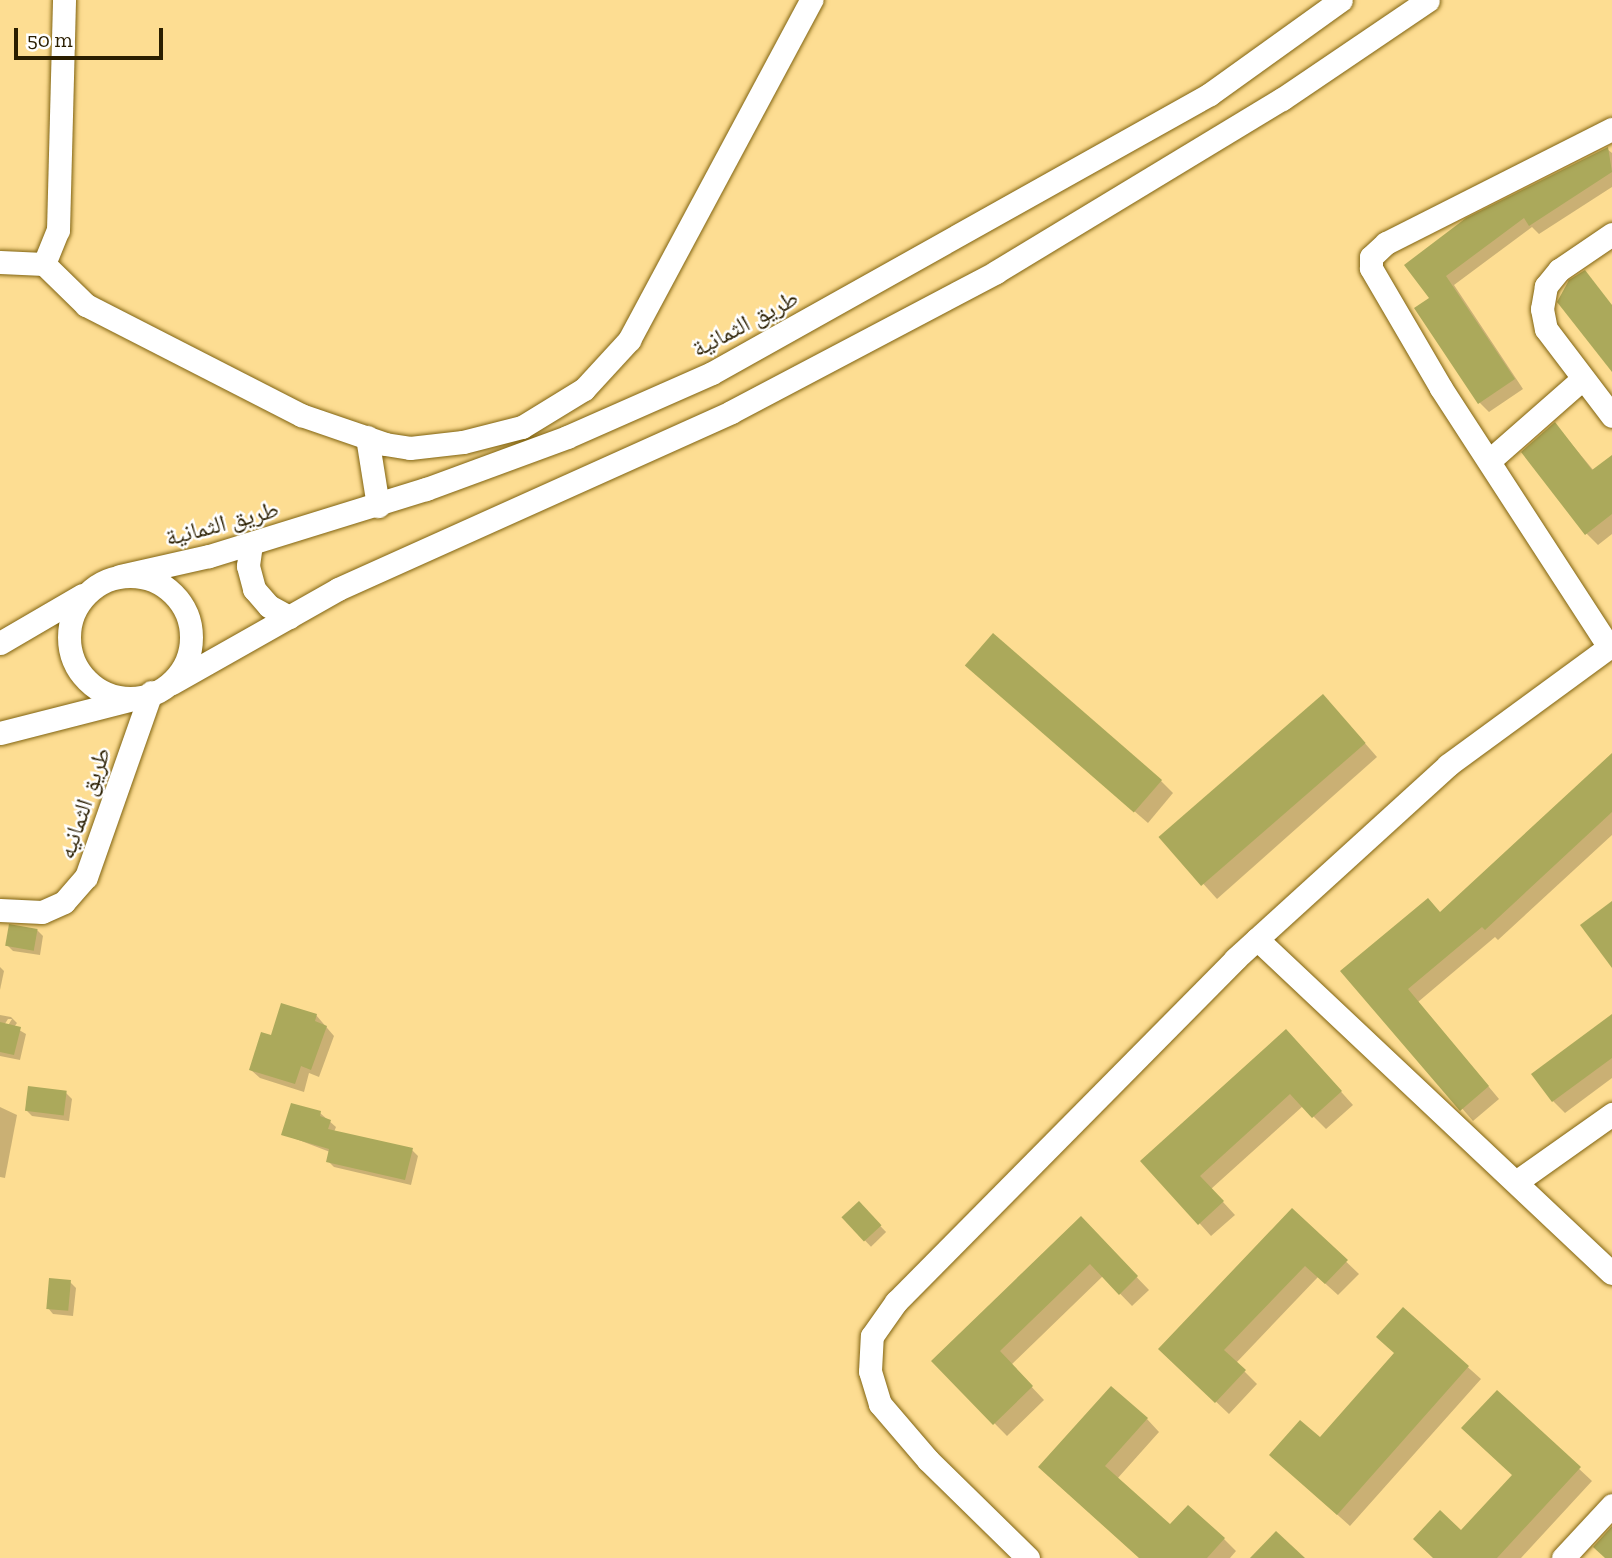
<!DOCTYPE html>
<meta charset="utf-8">
<style>
body{margin:0}
#map{position:relative;width:1612px;height:1558px;overflow:hidden;background:#fddd92;font-family:"Zilla Slab","Noto Naskh Arabic",serif}
div>[style]{position:absolute}
[style*='--x']{left:calc(var(--x)*1px);top:calc(var(--y)*1px);width:calc(var(--w)*1px);rotate:calc(var(--a)*1deg)}
.shadow>*{inset:0;background:#0003;transform-origin:0 0}
.building>*{inset:0;background:#aba95b;transform-origin:0 0}
.roads{filter:drop-shadow(0 0 2px #806310) drop-shadow(0 0 2px #806310)}
.minor>*{height:23px;margin:-11.5px;padding:0 11.5px;transform-origin:11.5px;border-radius:11.5px;background:#fff}
.minor>.ring{margin:-11.5px;padding:0;box-sizing:content-box;background:none;border:23px solid #fff;border-radius:50%}
span{translate:-50% -50%;white-space:nowrap;text-align:center;line-height:1.15;-webkit-text-stroke:5px #fff;paint-order:stroke}
.street-label{font-size:24px;color:#2a1e00}
.scale{position:absolute;left:14px;top:28px;width:149px;height:32px;box-sizing:border-box;border:4px solid #2a1e00;border-top:0;padding-left:9px;font-size:21px;line-height:24px;white-space:nowrap;color:#2a1e00;-webkit-text-stroke:5px #fff;paint-order:stroke}
</style>
<div id="map">
<div class="shadow">
<i style="clip-path:polygon(1607px 149px,1612px 153px,1612px 187px,1539px 234px,1532px 227px,1454px 285px,1523px 389px,1489px 412px,1480px 403px,1431px 299px,1406px 265px)"></i>
<i style="clip-path:polygon(1555px 424px,1594px 471px,1612px 457px,1612px 534px,1598px 545px,1586px 533px)"></i>
<i style="clip-path:polygon(980px 678px,1161px 781px,1173px 793px,1148px 823px)"></i>
<i style="clip-path:polygon(1335px 709px,1377px 757px,1217px 899px,1163px 839px)"></i>
<i style="clip-path:polygon(1612px 762px,1612px 835px,1498px 940px,1495px 937px,1418px 1002px,1499px 1099px,1473px 1121px,1343px 971px,1441px 914px)"></i>
<i style="clip-path:polygon(37px 930px,43px 936px,40px 955px,13px 951px,7px 945px)"></i>
<i style="clip-path:polygon(0 967px,4px 971px,0 990px)"></i>
<i style="clip-path:polygon(evenodd,0 1015px,11px 1017px,17px 1023px,14px 1027px,26px 1034px,20px 1060px,0 1056px,0 1015px,8px 1019px,12px 1019px,4px 1032px,1px 1030px,8px 1019px)"></i>
<i style="clip-path:polygon(316px 1015px,334px 1036px,319px 1077px,309px 1073px,304px 1092px,260px 1078px,251px 1070px,272px 1038px)"></i>
<i style="clip-path:polygon(1612px 1016px,1612px 1078px,1565px 1113px,1553px 1101px)"></i>
<i style="clip-path:polygon(1298px 1044px,1353px 1105px,1326px 1129px,1303px 1106px,1211px 1189px,1235px 1215px,1211px 1236px,1143px 1161px)"></i>
<i style="clip-path:polygon(66px 1093px,72px 1099px,69px 1121px,32px 1116px,26px 1110px)"></i>
<i style="clip-path:polygon(0 1107px,17px 1115px,5px 1178px,0 1177px)"></i>
<i style="clip-path:polygon(320px 1113px,336px 1127px,334px 1132px,412px 1150px,418px 1156px,411px 1185px,334px 1167px,328px 1161px,330px 1152px,283px 1134px)"></i>
<i style="left:859px;top:1204px;width:39px;height:21px;rotate:46deg"></i>
<i style="clip-path:polygon(1292px 1210px,1359px 1274px,1338px 1295px,1318px 1277px,1236px 1363px,1257px 1384px,1229px 1414px,1173px 1361px)"></i>
<i style="clip-path:polygon(1081px 1219px,1149px 1290px,1132px 1306px,1103px 1276px,1011px 1365px,1044px 1400px,1007px 1436px,933px 1361px)"></i>
<i style="clip-path:polygon(70px 1282px,76px 1288px,73px 1316px,53px 1314px,48px 1308px)"></i>
<i style="clip-path:polygon(1403px 1309px,1481px 1379px,1350px 1526px,1284px 1467px,1320px 1439px,1396px 1354px)"></i>
<i style="clip-path:polygon(1497px 1392px,1592px 1481px,1521px 1558px,1435px 1558px,1514px 1476px)"></i>
<i style="clip-path:polygon(1147px 1419px,1159px 1432px,1117px 1479px,1170px 1527px,1224px 1539px,1236px 1551px,1230px 1558px,1140px 1558px,1053px 1480px)"></i>
</div>
<div class="building">
<i style="clip-path:polygon(1608px 147px,1612px 172px,1529px 226px,1524px 218px,1446px 276px,1515px 379px,1478px 404px,1414px 308px,1429px 298px,1404px 265px,1466px 218px)"></i>
<i style="clip-path:polygon(1585px 270px,1612px 305px,1612px 372px,1557px 302px,1569px 280px)"></i>
<i style="clip-path:polygon(1555px 422px,1592px 470px,1612px 455px,1612px 514px,1585px 535px,1521px 452px)"></i>
<i style="left:993px;top:633px;width:224px;height:43px;rotate:41deg"></i>
<i style="left:1323px;top:694px;width:65px;height:218px;rotate:49deg"></i>
<i style="clip-path:polygon(1612px 753px,1612px 812px,1485px 930px,1482px 927px,1408px 989px,1489px 1086px,1460px 1111px,1340px 971px,1428px 898px,1440px 912px)"></i>
<i style="clip-path:polygon(1612px 901px,1612px 968px,1580px 925px)"></i>
<i style="left:9px;top:924px;width:29px;height:22px;rotate:10deg"></i>
<i style="clip-path:polygon(281px 1003px,317px 1014px,315px 1021px,327px 1026px,311px 1070px,301px 1066px,295px 1084px,249px 1070px,261px 1032px,271px 1035px)"></i>
<i style="clip-path:polygon(1612px 1014px,1612px 1058px,1552px 1102px,1531px 1074px)"></i>
<i style="clip-path:polygon(0 1022px,21px 1027px,14px 1055px,0 1052px)"></i>
<i style="clip-path:polygon(1286px 1029px,1342px 1091px,1312px 1118px,1290px 1094px,1200px 1176px,1224px 1201px,1198px 1225px,1140px 1161px)"></i>
<i style="left:28px;top:1086px;width:39px;height:25px;rotate:7deg"></i>
<i style="clip-path:polygon(291px 1103px,321px 1111px,320px 1116px,331px 1120px,328px 1129px,413px 1148px,405px 1180px,326px 1162px,329px 1149px,281px 1135px)"></i>
<i style="left:859px;top:1201px;width:33px;height:24px;rotate:47deg"></i>
<i style="clip-path:polygon(1292px 1208px,1348px 1260px,1325px 1284px,1305px 1266px,1224px 1350px,1246px 1370px,1215px 1403px,1158px 1349px)"></i>
<i style="clip-path:polygon(1081px 1216px,1138px 1276px,1119px 1295px,1090px 1264px,1000px 1351px,1033px 1386px,993px 1425px,931px 1361px)"></i>
<i style="left:49px;top:1278px;width:22px;height:31px;rotate:5deg"></i>
<i style="clip-path:polygon(1403px 1307px,1469px 1366px,1337px 1515px,1269px 1455px,1300px 1420px,1320px 1437px,1394px 1353px,1376px 1337px)"></i>
<i style="clip-path:polygon(1111px 1386px,1148px 1418px,1105px 1466px,1170px 1524px,1188px 1505px,1225px 1538px,1207px 1558px,1139px 1558px,1038px 1467px)"></i>
<i style="clip-path:polygon(1497px 1390px,1581px 1467px,1497px 1558px,1433px 1558px,1413px 1539px,1440px 1510px,1461px 1530px,1512px 1475px,1461px 1428px)"></i>
<i style="clip-path:polygon(1612px 1526px,1612px 1558px,1605px 1558px,1593px 1547px)"></i>
<i style="clip-path:polygon(1276px 1531px,1305px 1558px,1250px 1558px)"></i>
</div>
<div class="roads">
<div class="minor">
<i style="--x:1612;--y:234;--w:64;--a:145.8"></i>
<i style="--x:1559;--y:270;--w:21;--a:129"></i>
<i style="--x:1546;--y:286;--w:23;--a:100"></i>
<i style="--x:1542;--y:309;--w:20;--a:79"></i>
<i style="--x:1546;--y:329;--w:109;--a:52.8"></i>
<i style="--x:0;--y:262;--w:44;--a:2.6"></i>
<i style="--x:44;--y:264;--w:59;--a:44.3"></i>
<i style="--x:86;--y:305;--w:242;--a:27.1"></i>
<i style="--x:301;--y:415;--w:89;--a:19"></i>
<i style="--x:385;--y:444;--w:25;--a:9"></i>
<i style="--x:410;--y:448;--w:53;--a:-6.5"></i>
<i style="--x:463;--y:442;--w:61;--a:-14.3"></i>
<i style="--x:522;--y:427;--w:73;--a:-31.5"></i>
<i style="--x:584;--y:389;--w:67;--a:-47.4"></i>
<i style="--x:629;--y:340;--w:386;--a:-61.8"></i>
<i style="--x:44;--y:264;--w:37;--a:-68"></i>
<i style="--x:58;--y:230;--w:230;--a:-88.5"></i>
<i style="--x:367;--y:437;--w:70;--a:80.9"></i>
<i style="--x:1490;--y:460;--w:121;--a:-41.3"></i>
<i style="--x:251;--y:544;--w:22;--a:98"></i>
<i style="--x:248;--y:566;--w:24;--a:75"></i>
<i style="--x:254;--y:589;--w:23;--a:49"></i>
<i style="--x:269;--y:606;--w:23;--a:29"></i>
<i class="ring" style="left:69px;top:576px;width:99px;height:99px"></i>
<i style="--x:120;--y:576;--w:91;--a:-12.7"></i>
<i style="--x:209;--y:556;--w:227;--a:-17.2"></i>
<i style="--x:426;--y:489;--w:150;--a:-20.2"></i>
<i style="--x:567;--y:437;--w:158;--a:-23.8"></i>
<i style="--x:712;--y:373;--w:571;--a:-29.26"></i>
<i style="--x:1210;--y:94;--w:161;--a:-35.7"></i>
<i style="--x:0;--y:643;--w:95;--a:-30.3"></i>
<i style="--x:1609;--y:647;--w:309;--a:-123"></i>
<i style="--x:1441;--y:388;--w:139;--a:-120.3"></i>
<i style="--x:1371;--y:268;--w:11;--a:-90"></i>
<i style="--x:1371;--y:257;--w:21;--a:-43"></i>
<i style="--x:1386;--y:243;--w:253;--a:-26.8"></i>
<i style="--x:172;--y:683;--w:191;--a:-29.5"></i>
<i style="--x:338;--y:589;--w:431;--a:-24.2"></i>
<i style="--x:731;--y:412;--w:300;--a:-27.8"></i>
<i style="--x:996;--y:272;--w:334;--a:-31.2"></i>
<i style="--x:1282;--y:99;--w:176;--a:-34.1"></i>
<i style="--x:0;--y:733;--w:133;--a:-14.3"></i>
<i style="--x:0;--y:910;--w:42;--a:2.7"></i>
<i style="--x:42;--y:912;--w:24;--a:-24"></i>
<i style="--x:64;--y:902;--w:33;--a:-49"></i>
<i style="--x:86;--y:877;--w:196;--a:-70.6"></i>
<i style="--x:1257;--y:939;--w:487;--a:43.3"></i>
<i style="--x:1516;--y:1182;--w:118;--a:-35.3"></i>
<i style="--x:1028;--y:1558;--w:140;--a:-135.6"></i>
<i style="--x:928;--y:1460;--w:74;--a:-130.6"></i>
<i style="--x:880;--y:1404;--w:34;--a:-107"></i>
<i style="--x:870;--y:1371;--w:35;--a:-87"></i>
<i style="--x:872;--y:1336;--w:42;--a:-54.8"></i>
<i style="--x:896;--y:1302;--w:482;--a:-45.3"></i>
<i style="--x:1235;--y:959;--w:288;--a:-42.3"></i>
<i style="--x:1448;--y:765;--w:203;--a:-36.2"></i>
<i style="--x:1563;--y:1558;--w:72;--a:-47.2"></i>
</div>
</div>
<div class="street-label">
<span style="left:745px;top:323px;rotate:-28deg">طريق الثمانية</span>
<span style="left:222px;top:523px;rotate:-15deg">طريق الثمانية</span>
<span style="left:84px;top:803px;rotate:-71deg">طريق الثمانيه</span>
</div>
<div class="scale">50 m</div>
</div>
